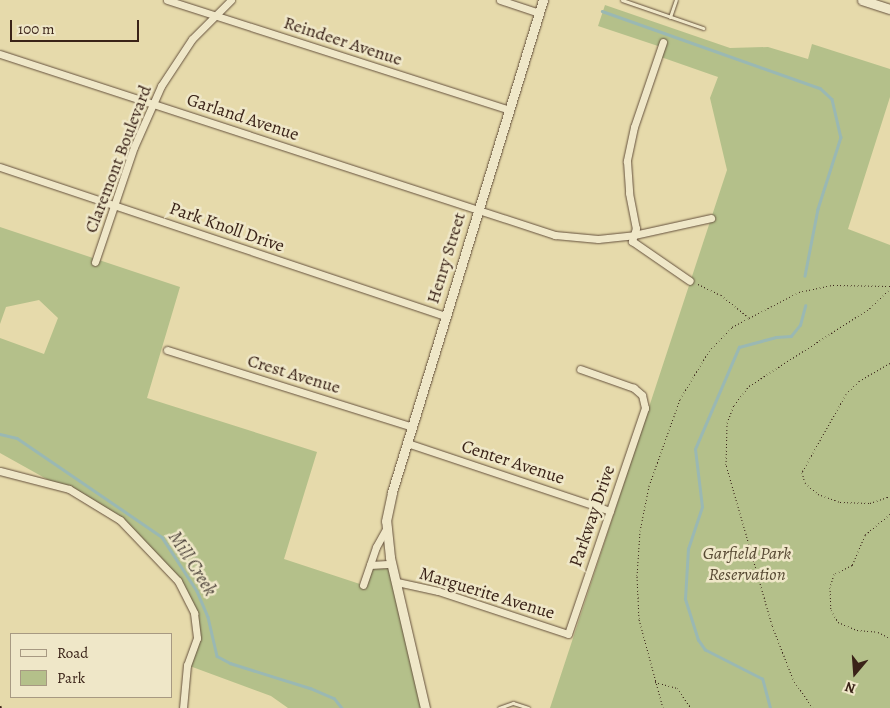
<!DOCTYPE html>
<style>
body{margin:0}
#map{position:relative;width:890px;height:708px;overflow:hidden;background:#e6daab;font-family:Alegreya,serif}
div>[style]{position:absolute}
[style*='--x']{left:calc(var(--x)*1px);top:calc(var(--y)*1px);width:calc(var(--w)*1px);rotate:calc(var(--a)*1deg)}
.green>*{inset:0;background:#b4c08a}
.stream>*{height:2.5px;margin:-1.25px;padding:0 1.25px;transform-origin:1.25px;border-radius:1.25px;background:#9ab8b3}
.path>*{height:1px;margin-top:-0.5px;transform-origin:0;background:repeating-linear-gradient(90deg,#3a2318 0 1px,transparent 0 3.5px)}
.roads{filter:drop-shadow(0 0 1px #65513d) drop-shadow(0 0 1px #65513d)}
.service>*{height:3px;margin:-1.5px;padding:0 1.5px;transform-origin:1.5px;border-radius:1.5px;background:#efe7c8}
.minor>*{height:7px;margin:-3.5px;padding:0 3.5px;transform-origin:3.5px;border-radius:3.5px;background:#efe7c8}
.tertiary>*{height:9px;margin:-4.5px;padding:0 4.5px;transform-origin:4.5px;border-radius:4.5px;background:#efe7c8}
.rail>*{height:2.5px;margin-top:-1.25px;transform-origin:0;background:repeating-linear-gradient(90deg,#3a2318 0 9px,transparent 0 18px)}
span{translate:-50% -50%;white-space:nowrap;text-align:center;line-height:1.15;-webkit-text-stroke:5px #efe7c8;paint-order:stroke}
.street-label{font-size:18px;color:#3a2318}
.park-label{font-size:18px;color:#584a34;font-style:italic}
.water-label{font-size:19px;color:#52483f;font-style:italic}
.legend{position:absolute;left:10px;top:633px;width:162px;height:65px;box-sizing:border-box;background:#efe7c8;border:1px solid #a79982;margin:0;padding:6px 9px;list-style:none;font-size:15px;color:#3a2318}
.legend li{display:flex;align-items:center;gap:10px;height:25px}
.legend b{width:25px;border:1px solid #a79982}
.north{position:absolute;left:830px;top:648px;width:50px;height:50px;-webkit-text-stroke:4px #efe7c8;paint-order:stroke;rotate:198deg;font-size:14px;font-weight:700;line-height:20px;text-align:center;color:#3a2318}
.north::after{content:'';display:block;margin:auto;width:18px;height:22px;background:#3a2318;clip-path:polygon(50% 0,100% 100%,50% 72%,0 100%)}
.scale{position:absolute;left:10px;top:20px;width:129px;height:22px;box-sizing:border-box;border:2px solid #3a2318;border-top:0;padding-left:6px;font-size:15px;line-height:18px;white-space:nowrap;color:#3a2318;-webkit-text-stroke:4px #efe7c8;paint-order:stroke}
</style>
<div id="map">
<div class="green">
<i style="clip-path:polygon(605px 5px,730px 48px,768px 47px,808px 59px,812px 44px,890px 69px,890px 97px,848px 229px,890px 245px,890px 708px,550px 708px,727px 170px,710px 98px,718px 77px,658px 56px,661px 47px,598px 26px)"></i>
<i style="clip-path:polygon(0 227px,180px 287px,147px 398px,317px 452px,284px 559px,363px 585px,370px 565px,392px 564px,425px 708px,288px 708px,271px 696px,187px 665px,195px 646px,194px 613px,178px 581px,120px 520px,0 453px,0 338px,44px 354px,58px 318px,39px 300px,6px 307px,0 324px)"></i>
</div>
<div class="stream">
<i style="--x:602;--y:11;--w:231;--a:19.5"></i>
<i style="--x:820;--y:88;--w:16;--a:43"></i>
<i style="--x:832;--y:99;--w:39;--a:77"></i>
<i style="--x:841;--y:137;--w:76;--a:107.7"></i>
<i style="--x:818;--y:209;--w:68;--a:101"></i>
<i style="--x:0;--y:434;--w:17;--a:13"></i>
<i style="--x:17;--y:438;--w:176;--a:34.3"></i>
<i style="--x:162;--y:537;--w:64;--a:57.1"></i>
<i style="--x:197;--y:591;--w:28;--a:67"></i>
<i style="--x:208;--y:617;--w:40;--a:77"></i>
<i style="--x:217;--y:656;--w:15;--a:28"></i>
<i style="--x:230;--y:663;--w:84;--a:17.4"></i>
<i style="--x:310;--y:688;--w:26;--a:23"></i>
<i style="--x:334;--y:698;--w:13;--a:51"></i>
<i style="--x:770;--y:708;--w:30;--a:-105"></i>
<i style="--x:762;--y:679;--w:64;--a:-153"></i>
<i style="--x:705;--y:650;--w:12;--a:-125"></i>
<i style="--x:698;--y:640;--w:43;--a:-107.6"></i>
<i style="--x:685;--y:599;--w:50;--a:-86.6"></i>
<i style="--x:688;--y:549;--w:44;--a:-71.6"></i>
<i style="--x:702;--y:507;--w:58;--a:-96.9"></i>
<i style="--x:695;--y:449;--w:111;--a:-66.7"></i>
<i style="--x:739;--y:347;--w:38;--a:-15"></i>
<i style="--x:776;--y:337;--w:15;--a:-4"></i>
<i style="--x:791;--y:336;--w:14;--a:-51"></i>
<i style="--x:800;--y:325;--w:20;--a:-75"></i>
</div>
<div class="path">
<i style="--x:698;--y:284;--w:25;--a:26"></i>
<i style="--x:721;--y:295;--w:35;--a:39"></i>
<i style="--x:890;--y:363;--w:36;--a:150"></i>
<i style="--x:859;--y:381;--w:18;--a:135"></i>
<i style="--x:846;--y:394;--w:90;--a:119.4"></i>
<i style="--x:802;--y:472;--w:11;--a:75"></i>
<i style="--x:805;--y:483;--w:17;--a:40"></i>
<i style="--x:818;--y:494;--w:23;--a:20"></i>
<i style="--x:840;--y:502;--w:30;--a:2"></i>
<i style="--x:870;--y:503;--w:21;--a:-19"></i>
<i style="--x:890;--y:514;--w:33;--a:140"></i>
<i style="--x:865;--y:535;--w:33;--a:113"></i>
<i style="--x:852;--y:565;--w:20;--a:153"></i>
<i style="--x:834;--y:574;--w:14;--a:107"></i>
<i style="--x:830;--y:587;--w:23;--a:88"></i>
<i style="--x:831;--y:610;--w:14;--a:60"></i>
<i style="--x:838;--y:622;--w:21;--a:23"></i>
<i style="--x:857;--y:630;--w:21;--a:5"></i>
<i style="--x:878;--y:632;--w:13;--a:27"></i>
<i style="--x:655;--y:682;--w:23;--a:15"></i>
<i style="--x:677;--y:688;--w:24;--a:55"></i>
<i style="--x:663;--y:708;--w:92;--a:-105.1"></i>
<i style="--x:639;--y:619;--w:43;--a:-92.7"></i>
<i style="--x:637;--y:576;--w:45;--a:-86.2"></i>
<i style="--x:640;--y:531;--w:46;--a:-78.7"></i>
<i style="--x:649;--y:486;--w:92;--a:-70.4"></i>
<i style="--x:680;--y:399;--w:56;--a:-58.9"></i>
<i style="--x:709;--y:351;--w:33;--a:-46"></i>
<i style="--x:732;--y:327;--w:19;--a:-28"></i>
<i style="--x:749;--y:318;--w:56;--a:-27.5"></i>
<i style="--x:799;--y:292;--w:35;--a:-12"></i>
<i style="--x:833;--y:285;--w:57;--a:1"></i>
<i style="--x:813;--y:708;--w:35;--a:-125"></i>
<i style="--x:793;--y:679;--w:58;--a:-111.3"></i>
<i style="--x:772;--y:625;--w:166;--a:-106"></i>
<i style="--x:726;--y:465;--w:42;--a:-88.6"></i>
<i style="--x:727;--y:423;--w:19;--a:-69"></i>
<i style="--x:734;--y:405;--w:24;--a:-52"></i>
<i style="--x:749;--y:386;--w:144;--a:-32.8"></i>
<i style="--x:870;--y:308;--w:28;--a:-44"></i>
</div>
<div class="roads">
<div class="service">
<i style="--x:622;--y:0;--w:86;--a:19.1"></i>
<i style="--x:670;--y:17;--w:18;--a:-71"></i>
<i style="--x:499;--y:708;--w:15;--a:-20"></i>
<i style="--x:513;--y:703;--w:16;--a:18"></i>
</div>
<div class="minor">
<i style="--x:167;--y:0;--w:360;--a:17.8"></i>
<i style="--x:500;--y:0;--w:41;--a:18.4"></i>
<i style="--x:663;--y:42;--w:90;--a:108.8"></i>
<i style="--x:634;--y:127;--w:35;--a:102"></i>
<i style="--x:627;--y:161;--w:32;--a:86"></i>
<i style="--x:629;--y:193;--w:36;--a:79"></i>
<i style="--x:636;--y:228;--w:14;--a:107"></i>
<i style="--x:632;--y:241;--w:70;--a:34.6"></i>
<i style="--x:0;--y:54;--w:584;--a:18.06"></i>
<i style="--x:555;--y:235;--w:43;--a:5.3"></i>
<i style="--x:598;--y:239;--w:36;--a:-6"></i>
<i style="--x:634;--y:235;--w:79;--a:-12.4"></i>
<i style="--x:0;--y:167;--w:469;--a:18.5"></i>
<i style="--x:95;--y:262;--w:121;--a:-71.3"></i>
<i style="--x:134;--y:147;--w:67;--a:-66.1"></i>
<i style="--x:161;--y:86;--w:56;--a:-56.6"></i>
<i style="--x:192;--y:39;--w:55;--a:-45"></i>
<i style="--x:167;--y:350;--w:257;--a:17.4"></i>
<i style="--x:407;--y:443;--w:214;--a:18.5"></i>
<i style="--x:0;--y:471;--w:71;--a:14.6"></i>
<i style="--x:69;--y:489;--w:60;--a:31.3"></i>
<i style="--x:120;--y:520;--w:84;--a:46.4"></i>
<i style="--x:178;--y:581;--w:36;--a:63"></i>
<i style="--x:194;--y:613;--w:25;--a:83"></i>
<i style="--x:197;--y:638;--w:29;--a:110"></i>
<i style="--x:187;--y:665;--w:43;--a:95.3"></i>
<i style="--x:370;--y:565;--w:22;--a:-3"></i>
<i style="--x:397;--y:582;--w:42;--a:12.4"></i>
<i style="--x:438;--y:591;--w:137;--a:18.3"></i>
<i style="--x:568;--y:634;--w:239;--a:-71.2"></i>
<i style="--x:645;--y:408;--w:13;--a:-103"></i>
<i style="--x:642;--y:395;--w:11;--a:-139"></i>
<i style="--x:634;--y:388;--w:57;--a:-160.6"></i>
<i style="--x:363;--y:585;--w:40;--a:-71.1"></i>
<i style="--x:376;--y:547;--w:23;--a:-61"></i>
</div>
<div class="tertiary">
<i style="--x:862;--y:0;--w:29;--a:18"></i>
<i style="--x:425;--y:708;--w:155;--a:-103.1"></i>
<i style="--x:390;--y:557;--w:36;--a:-96"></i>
<i style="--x:386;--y:521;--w:30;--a:-78"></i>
<i style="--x:392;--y:492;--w:515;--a:-72.94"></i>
</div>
</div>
<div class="rail">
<i style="--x:0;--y:706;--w:2;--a:63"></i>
</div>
<div class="street-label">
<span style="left:343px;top:41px;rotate:18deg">Reindeer Avenue</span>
<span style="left:243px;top:117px;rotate:18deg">Garland Avenue</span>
<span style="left:118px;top:159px;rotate:-69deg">Claremont Boulevard</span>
<span style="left:227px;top:227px;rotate:19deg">Park Knoll Drive</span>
<span style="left:446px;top:258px;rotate:-73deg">Henry Street</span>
<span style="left:294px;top:374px;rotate:17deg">Crest Avenue</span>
<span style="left:513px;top:462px;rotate:18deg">Center Avenue</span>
<span style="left:592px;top:516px;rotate:-71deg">Parkway Drive</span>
<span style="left:487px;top:593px;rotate:17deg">Marguerite Avenue</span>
</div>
<div class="park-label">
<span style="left:747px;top:564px">Garfield Park<br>Reservation</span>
</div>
<div class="water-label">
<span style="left:192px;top:564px;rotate:57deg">Mill Creek</span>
</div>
<ul class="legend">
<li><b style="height:6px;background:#efe7c8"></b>Road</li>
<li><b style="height:14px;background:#b4c08a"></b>Park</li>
</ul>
<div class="north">N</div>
<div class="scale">100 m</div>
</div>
